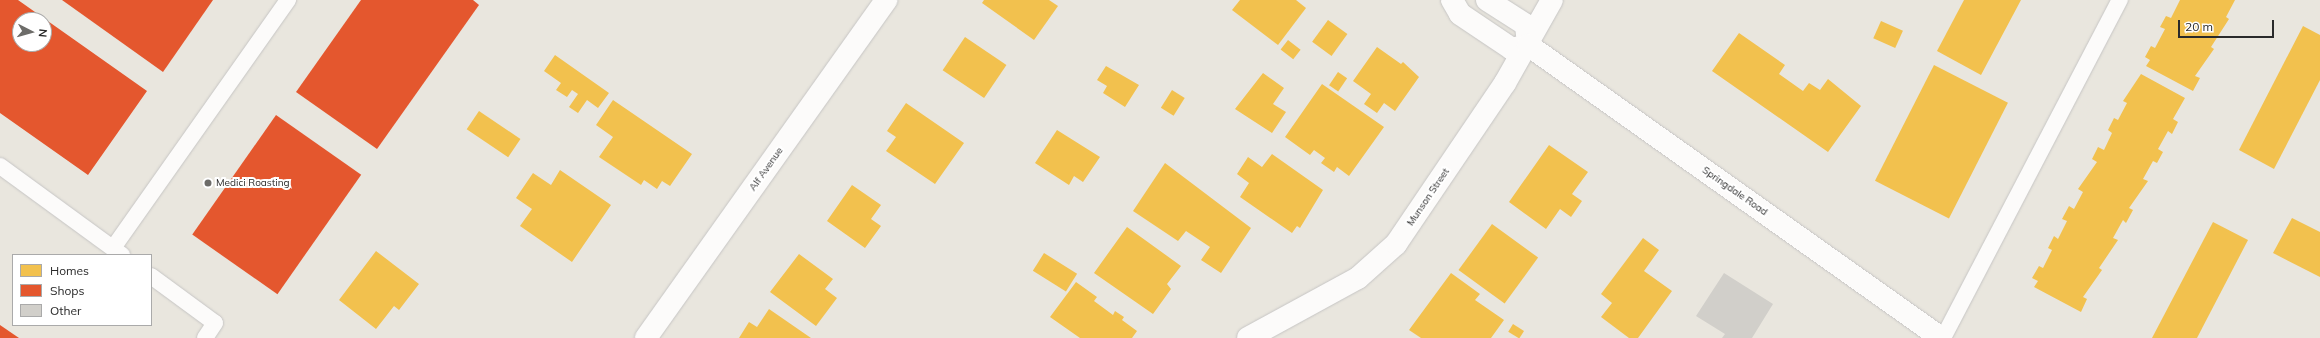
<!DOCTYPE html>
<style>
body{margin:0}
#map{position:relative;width:2320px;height:338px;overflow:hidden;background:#e9e6de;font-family:Mulish,sans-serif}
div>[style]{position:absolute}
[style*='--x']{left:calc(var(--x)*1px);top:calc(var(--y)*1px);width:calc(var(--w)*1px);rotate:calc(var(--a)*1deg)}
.homes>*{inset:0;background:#f2c14e;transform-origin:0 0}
.shops>*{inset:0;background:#e4572e;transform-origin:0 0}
.building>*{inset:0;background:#d1cfca}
.roads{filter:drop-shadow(0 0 1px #c6c5c4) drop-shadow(0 0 1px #c6c5c4)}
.lane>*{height:16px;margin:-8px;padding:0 8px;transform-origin:8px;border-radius:8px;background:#fcfbfa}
.street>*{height:22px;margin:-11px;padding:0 11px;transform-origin:11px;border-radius:11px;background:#fcfbfa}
.secondary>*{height:22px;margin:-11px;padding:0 11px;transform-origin:11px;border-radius:11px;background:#fcfbfa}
.dots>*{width:11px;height:11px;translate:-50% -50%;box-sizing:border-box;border:2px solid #fff;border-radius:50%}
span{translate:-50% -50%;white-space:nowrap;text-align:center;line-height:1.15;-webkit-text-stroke:4px #fff;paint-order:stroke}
.street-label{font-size:10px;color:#2a2a2a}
.poi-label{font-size:10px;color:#2a2a2a}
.left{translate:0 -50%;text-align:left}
.legend{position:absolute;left:12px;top:254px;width:140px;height:72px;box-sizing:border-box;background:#fff;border:1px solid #aaa;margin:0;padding:5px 7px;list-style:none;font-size:12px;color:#2a2a2a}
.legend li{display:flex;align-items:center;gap:8px;height:20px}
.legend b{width:20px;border:1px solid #aaa}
.north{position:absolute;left:12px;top:12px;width:40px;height:40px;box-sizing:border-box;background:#fff;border:1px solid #aaa;border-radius:50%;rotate:96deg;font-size:11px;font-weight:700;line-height:16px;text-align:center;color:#2a2a2a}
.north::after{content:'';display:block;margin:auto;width:14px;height:18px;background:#6d6c69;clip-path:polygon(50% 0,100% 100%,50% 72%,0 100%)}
.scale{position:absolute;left:2178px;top:20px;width:96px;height:18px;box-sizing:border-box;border:2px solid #2a2a2a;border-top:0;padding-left:5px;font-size:12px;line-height:14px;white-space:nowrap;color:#2a2a2a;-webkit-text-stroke:3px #fff;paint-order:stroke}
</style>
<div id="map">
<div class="homes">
<i style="clip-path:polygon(984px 0,1049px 0,1058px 6px,1034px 40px,982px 3px)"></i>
<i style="clip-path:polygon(1240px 0,1296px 0,1306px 8px,1278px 45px,1232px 10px)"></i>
<i style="clip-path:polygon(1964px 0,2021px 0,1981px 75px,1937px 51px)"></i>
<i style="clip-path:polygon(2180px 0,2235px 0,2226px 17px,2229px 19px,2211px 47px,2214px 49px,2195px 76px,2200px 78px,2193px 91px,2146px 66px,2150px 60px,2145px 57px,2151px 46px,2155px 48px,2165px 29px,2160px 27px,2166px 16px,2171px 18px)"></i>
<i style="left:1328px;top:20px;width:24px;height:27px;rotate:36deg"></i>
<i style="left:1881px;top:21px;width:24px;height:19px;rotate:24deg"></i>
<i style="clip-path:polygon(2303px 26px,2320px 35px,2320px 80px,2274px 169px,2239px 150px)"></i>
<i style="clip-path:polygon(1739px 33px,1785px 65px,1779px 74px,1803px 91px,1809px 83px,1820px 90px,1828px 79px,1861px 106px,1828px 152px,1712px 71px)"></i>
<i style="left:965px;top:37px;width:50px;height:40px;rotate:34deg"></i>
<i style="left:1288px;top:40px;width:16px;height:12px;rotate:38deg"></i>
<i style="clip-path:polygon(1377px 47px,1401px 64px,1403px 62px,1419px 77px,1395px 111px,1384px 103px,1377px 113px,1364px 104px,1371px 94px,1353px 81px)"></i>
<i style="clip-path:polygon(555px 55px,609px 93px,598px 108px,587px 100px,578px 113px,569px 107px,578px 94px,572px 90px,567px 97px,556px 90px,561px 83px,544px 71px)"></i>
<i style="left:1934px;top:65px;width:83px;height:130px;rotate:27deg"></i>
<i style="clip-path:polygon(1106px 66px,1139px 85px,1125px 107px,1103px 93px,1107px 86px,1097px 80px)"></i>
<i style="left:1338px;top:72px;width:11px;height:16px;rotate:34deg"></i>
<i style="clip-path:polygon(1263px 73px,1284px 88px,1273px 104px,1286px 112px,1272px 133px,1235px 109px)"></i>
<i style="clip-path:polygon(2141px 74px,2185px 98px,2173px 119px,2178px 122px,2172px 134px,2168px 131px,2158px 149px,2163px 152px,2157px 163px,2153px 161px,2143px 179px,2148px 181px,2129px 208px,2133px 210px,2126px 223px,2123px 220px,2113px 238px,2118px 240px,2099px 268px,2102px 270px,2083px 297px,2087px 299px,2081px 312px,2034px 287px,2038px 281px,2032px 278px,2039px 266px,2043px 268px,2052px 250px,2048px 248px,2054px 236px,2058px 239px,2067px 221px,2062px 219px,2069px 206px,2074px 209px,2083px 192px,2078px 189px,2097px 162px,2092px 159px,2098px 147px,2104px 150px,2112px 133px,2108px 130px,2114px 118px,2118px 120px,2127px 103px,2123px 101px)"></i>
<i style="clip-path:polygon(1322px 84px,1384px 127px,1349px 176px,1337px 167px,1334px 172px,1321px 163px,1325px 158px,1314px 150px,1310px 155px,1285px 137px)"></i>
<i style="left:1172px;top:90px;width:15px;height:21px;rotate:32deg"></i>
<i style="clip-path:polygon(613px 100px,692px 154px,670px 186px,662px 181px,657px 189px,644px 180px,641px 185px,599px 157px,613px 137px,596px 125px)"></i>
<i style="clip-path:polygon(906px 103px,964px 143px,935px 184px,886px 151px,896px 137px,887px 131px)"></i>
<i style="left:479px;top:111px;width:50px;height:22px;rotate:34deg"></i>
<i style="clip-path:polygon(1057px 130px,1100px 157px,1083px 182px,1074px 176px,1069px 185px,1035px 163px)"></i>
<i style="clip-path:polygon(1549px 145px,1588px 172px,1572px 194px,1582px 201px,1571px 217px,1560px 209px,1546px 229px,1509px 202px)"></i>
<i style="clip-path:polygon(1272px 154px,1323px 190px,1300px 228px,1297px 226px,1292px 233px,1240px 197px,1249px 183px,1237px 174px,1248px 157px,1262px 167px)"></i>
<i style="clip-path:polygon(1165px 163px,1251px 228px,1221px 273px,1201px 260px,1210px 247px,1186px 231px,1178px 241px,1133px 211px)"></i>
<i style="clip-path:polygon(560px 170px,611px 205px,572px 262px,520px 226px,532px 209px,516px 198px,533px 173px,551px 185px)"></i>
<i style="clip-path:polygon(852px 185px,881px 205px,871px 219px,881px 226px,865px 248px,827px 221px)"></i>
<i style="clip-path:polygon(2292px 218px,2320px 232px,2320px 277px,2273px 253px)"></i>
<i style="clip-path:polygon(2213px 222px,2248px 240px,2197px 338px,2152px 338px)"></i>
<i style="left:1492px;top:224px;width:57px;height:57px;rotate:36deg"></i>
<i style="clip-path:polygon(1127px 227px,1181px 266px,1167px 284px,1171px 289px,1153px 314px,1094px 273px)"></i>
<i style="clip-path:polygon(1643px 238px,1659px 250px,1644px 271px,1672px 291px,1638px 338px,1629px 338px,1601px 317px,1612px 303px,1601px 294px)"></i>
<i style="clip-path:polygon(376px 251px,419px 284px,399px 310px,394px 306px,376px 329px,339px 300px)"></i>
<i style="left:1044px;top:253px;width:39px;height:21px;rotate:32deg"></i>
<i style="clip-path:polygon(799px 254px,833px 279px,825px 289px,837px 298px,816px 326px,770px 292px)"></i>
<i style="clip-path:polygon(1451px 273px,1480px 294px,1475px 300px,1504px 320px,1491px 338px,1421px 338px,1409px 330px)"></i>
<i style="clip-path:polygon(1076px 282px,1097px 297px,1094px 301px,1113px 315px,1115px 311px,1124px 317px,1122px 320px,1137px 331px,1132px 338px,1080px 338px,1050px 317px)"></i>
<i style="clip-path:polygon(769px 309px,811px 338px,739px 338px,749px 322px,757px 327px)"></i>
<i style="left:1513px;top:324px;width:13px;height:9px;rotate:32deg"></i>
</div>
<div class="shops">
<i style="clip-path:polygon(evenodd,0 0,18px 0,147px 91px,88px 175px,0 113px,0 0,20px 20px,44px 20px,44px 44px,20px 44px,20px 20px)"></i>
<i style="clip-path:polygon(62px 0,213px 0,163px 72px)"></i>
<i style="clip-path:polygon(361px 0,473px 0,479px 5px,377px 149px,296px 92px)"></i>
<i style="left:276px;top:115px;width:104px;height:146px;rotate:35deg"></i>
<i style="clip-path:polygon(0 325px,19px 338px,0 338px)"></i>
</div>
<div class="building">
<i style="clip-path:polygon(1724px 273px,1773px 304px,1752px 338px,1722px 338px,1725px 334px,1696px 316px)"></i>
</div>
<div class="roads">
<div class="lane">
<i style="--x:0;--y:166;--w:151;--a:36.1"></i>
<i style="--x:113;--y:248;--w:304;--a:-54.8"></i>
<i style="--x:151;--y:276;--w:79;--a:36.3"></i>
<i style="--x:215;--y:323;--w:18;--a:124"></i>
<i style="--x:1943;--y:338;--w:382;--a:-62.4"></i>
</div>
<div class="street">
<i style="--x:646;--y:338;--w:415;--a:-54.6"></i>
<i style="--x:1248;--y:338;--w:125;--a:-28.6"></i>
<i style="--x:1358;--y:278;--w:51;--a:-41.8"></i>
<i style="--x:1396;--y:244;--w:194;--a:-55.9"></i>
<i style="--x:1505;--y:83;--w:95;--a:-60.5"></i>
</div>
<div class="secondary">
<i style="--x:1452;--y:0;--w:16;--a:60"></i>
<i style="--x:1460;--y:14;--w:63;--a:33.9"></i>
<i style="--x:1512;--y:49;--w:16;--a:-14"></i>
<i style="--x:1487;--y:0;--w:46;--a:32.7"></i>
<i style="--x:1526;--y:25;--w:20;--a:84"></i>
<i style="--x:1528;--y:45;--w:506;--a:35.35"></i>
</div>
</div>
<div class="dots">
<i style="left:208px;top:183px;background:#6d6c69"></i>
</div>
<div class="street-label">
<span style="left:766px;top:169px;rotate:-55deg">Alf Avenue</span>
<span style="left:1735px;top:191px;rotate:35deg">Springdale Road</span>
<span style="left:1428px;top:197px;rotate:-56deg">Munson Street</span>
</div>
<div class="poi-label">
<span class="left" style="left:216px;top:183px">Medici Roasting</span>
</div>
<ul class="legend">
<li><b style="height:11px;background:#f2c14e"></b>Homes</li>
<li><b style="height:11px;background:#e4572e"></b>Shops</li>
<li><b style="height:11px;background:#d1cfca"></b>Other</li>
</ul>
<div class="north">N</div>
<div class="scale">20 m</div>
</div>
